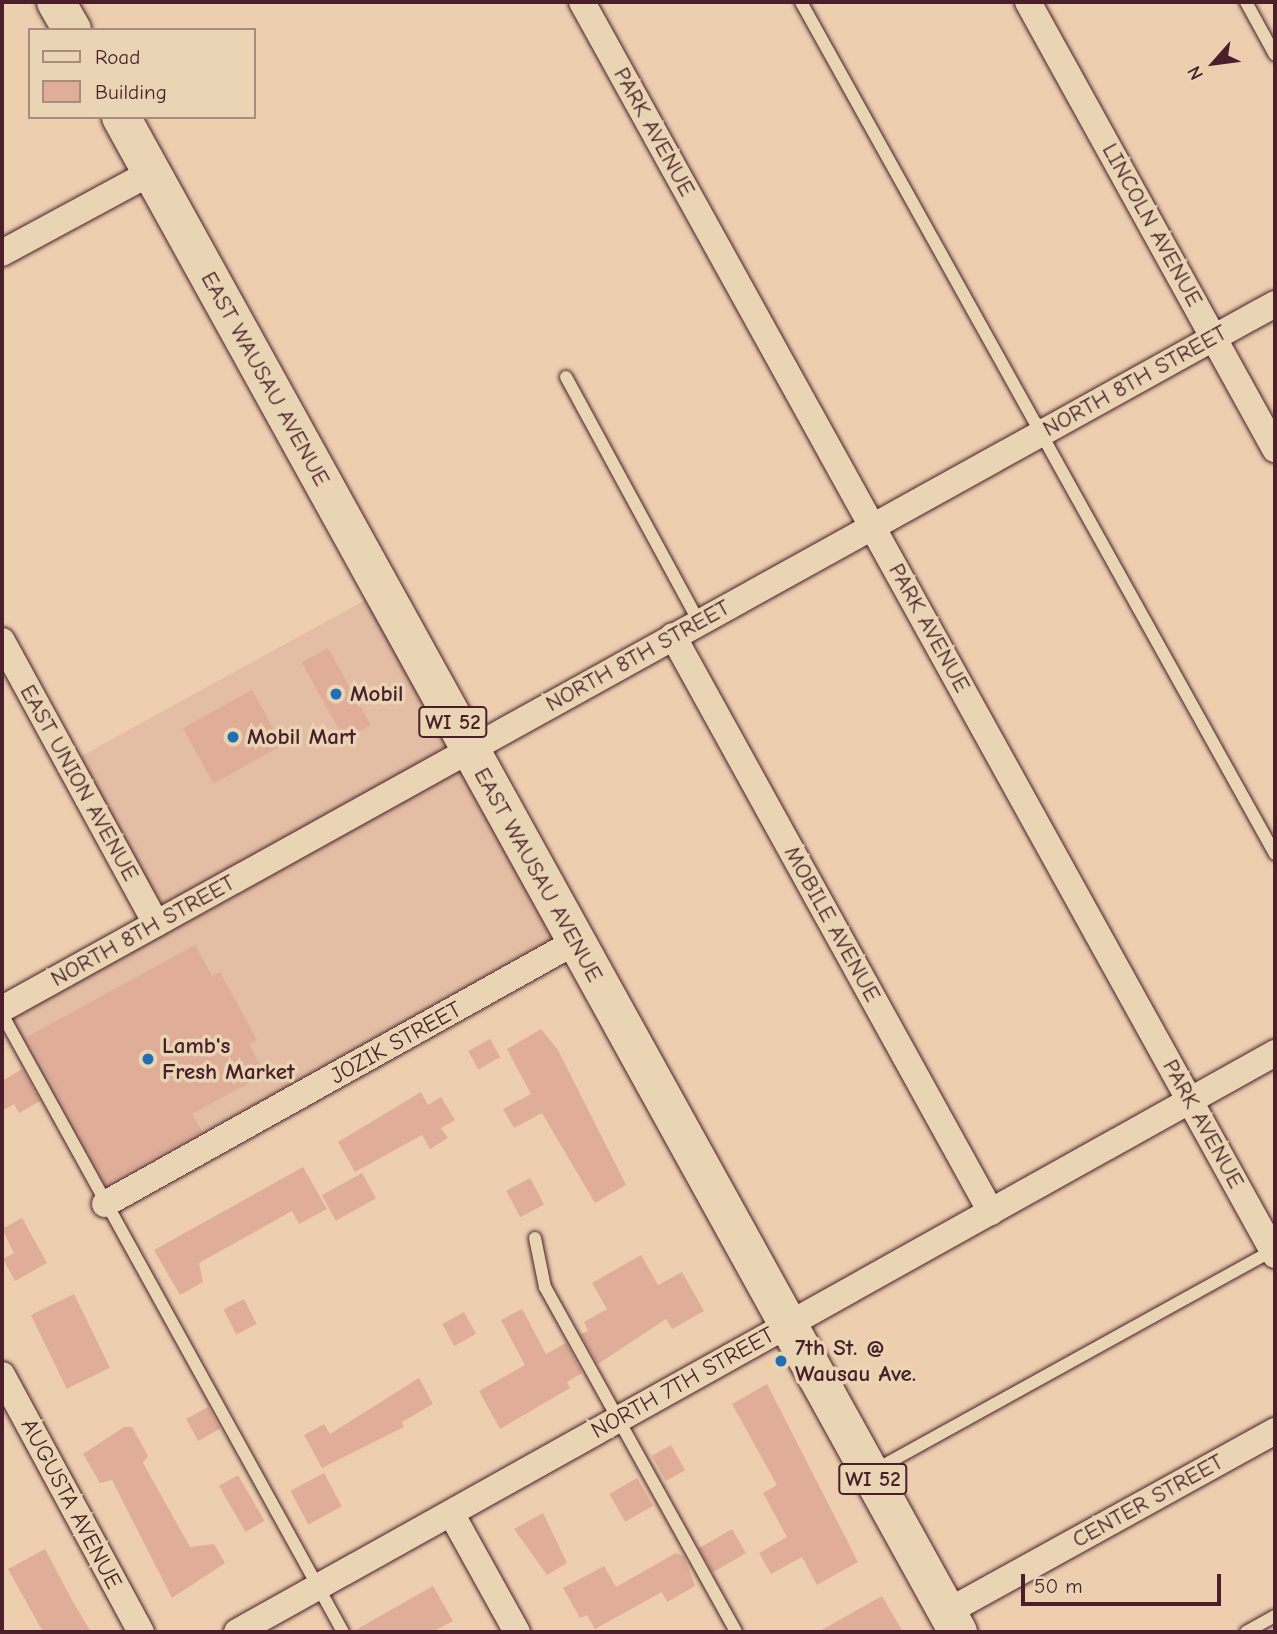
<!DOCTYPE html>
<style>
body{margin:0}
#map{position:relative;width:1277px;height:1634px;overflow:hidden;background:#edcfb0;font-family:"Comic Neue",sans-serif}
div>[style]{position:absolute}
[style*='--x']{left:calc(var(--x)*1px);top:calc(var(--y)*1px);width:calc(var(--w)*1px);rotate:calc(var(--a)*1deg)}
.built>*{inset:0;background:#e3bea4}
.building>*{inset:0;background:#e0ad99;transform-origin:0 0}
.roads{filter:drop-shadow(0 0 2px #4a1f2b) drop-shadow(0 0 2px #4a1f2b)}
.lane>*{height:12px;margin:-6px;padding:0 6px;transform-origin:6px;border-radius:6px;background:#e9d5b3}
.street>*{height:26px;margin:-13px;padding:0 13px;transform-origin:13px;border-radius:13px;background:#e9d5b3}
.primary>*{height:38px;margin:-19px;padding:0 19px;transform-origin:19px;border-radius:19px;background:#e9d5b3}
.dots>*{width:19px;height:19px;translate:-50% -50%;box-sizing:border-box;border:4px solid #e9d5b3;border-radius:50%}
span{translate:-50% -50%;white-space:nowrap;text-align:center;line-height:1.15;-webkit-text-stroke:7px #e9d5b3;paint-order:stroke}
.shield-label span{padding:2px 5px;background:#e9d5b3;border:2px solid;border-radius:5px;-webkit-text-stroke-width:0}
.shield-label{font-size:21px;color:#4a1f2b;font-weight:700}
.street-label{font-size:23px;color:#4a1f2b}
.poi-label{font-size:23px;color:#4a1f2b;font-weight:700}
.left{translate:0 -50%;text-align:left}
.frame{position:absolute;inset:0;border:4px solid #4a1f2b;pointer-events:none}
.legend{position:absolute;left:28px;top:28px;width:228px;height:91px;box-sizing:border-box;background:#e9d5b3;border:2px solid #a98c7d;margin:0;padding:9px 12px;list-style:none;font-size:21px;color:#4a1f2b}
.legend li{display:flex;align-items:center;gap:14px;height:35px}
.legend b{width:35px;border:2px solid #a98c7d}
.north{position:absolute;left:1179px;top:28px;width:70px;height:70px;-webkit-text-stroke:5px #e9d5b3;paint-order:stroke;rotate:242deg;font-size:19px;font-weight:700;line-height:28px;text-align:center;color:#4a1f2b}
.north::after{content:'';display:block;margin:auto;width:24px;height:32px;background:#4a1f2b;clip-path:polygon(50% 0,100% 100%,50% 72%,0 100%)}
.scale{position:absolute;left:1021px;top:1574px;width:200px;height:32px;box-sizing:border-box;border:4px solid #4a1f2b;border-top:0;padding-left:9px;font-size:21px;line-height:24px;white-space:nowrap;color:#4a1f2b;-webkit-text-stroke:5px #e9d5b3;paint-order:stroke}
</style>
<div id="map">
<div class="built">
<i style="clip-path:polygon(380px 592px,575px 946px,107px 1204px,2px 1013px,163px 922px,74px 760px)"></i>
</div>
<div class="building">
<i style="left:328px;top:648px;width:88px;height:30px;rotate:61deg"></i>
<i style="left:252px;top:690px;width:63px;height:79px;rotate:61deg"></i>
<i style="clip-path:polygon(195px 945px,212px 976px,220px 972px,257px 1040px,249px 1044px,265px 1074px,192px 1114px,202px 1131px,106px 1184px,27px 1037px)"></i>
<i style="clip-path:polygon(541px 1029px,558px 1050px,626px 1185px,595px 1203px,542px 1113px,514px 1128px,503px 1109px,531px 1094px,507px 1049px)"></i>
<i style="left:490px;top:1039px;width:21px;height:25px;rotate:61deg"></i>
<i style="clip-path:polygon(22px 1069px,40px 1101px,19px 1113px,14px 1104px,2px 1111px,2px 1081px)"></i>
<i style="clip-path:polygon(421px 1092px,428px 1105px,441px 1097px,455px 1120px,441px 1128px,448px 1138px,430px 1149px,422px 1135px,355px 1172px,338px 1142px)"></i>
<i style="clip-path:polygon(303px 1167px,327px 1209px,299px 1224px,292px 1211px,199px 1263px,203px 1282px,180px 1295px,154px 1250px)"></i>
<i style="left:362px;top:1173px;width:29px;height:46px;rotate:61deg"></i>
<i style="left:530px;top:1178px;width:30px;height:27px;rotate:62deg"></i>
<i style="clip-path:polygon(22px 1218px,47px 1263px,15px 1281px,3px 1259px,14px 1253px,2px 1229px)"></i>
<i style="clip-path:polygon(641px 1255px,658px 1285px,682px 1272px,704px 1311px,672px 1329px,666px 1319px,598px 1364px,581px 1334px,588px 1331px,584px 1322px,607px 1309px,592px 1283px)"></i>
<i style="left:74px;top:1294px;width:82px;height:48px;rotate:64deg"></i>
<i style="left:244px;top:1299px;width:28px;height:23px;rotate:63deg"></i>
<i style="clip-path:polygon(522px 1309px,546px 1354px,566px 1343px,582px 1373px,567px 1382px,570px 1388px,500px 1429px,479px 1391px,525px 1365px,501px 1320px)"></i>
<i style="left:464px;top:1312px;width:25px;height:25px;rotate:61deg"></i>
<i style="clip-path:polygon(419px 1378px,433px 1404px,402px 1422px,404px 1427px,322px 1468px,304px 1435px,324px 1424px,330px 1434px)"></i>
<i style="clip-path:polygon(767px 1384px,858px 1562px,817px 1585px,802px 1557px,771px 1574px,759px 1553px,787px 1537px,763px 1493px,777px 1485px,732px 1404px)"></i>
<i style="left:208px;top:1407px;width:25px;height:25px;rotate:61deg"></i>
<i style="clip-path:polygon(124px 1427px,132px 1427px,148px 1456px,143px 1463px,190px 1547px,214px 1544px,225px 1563px,172px 1598px,112px 1480px,100px 1483px,83px 1454px)"></i>
<i style="left:671px;top:1445px;width:29px;height:22px;rotate:61deg"></i>
<i style="left:324px;top:1473px;width:38px;height:38px;rotate:62deg"></i>
<i style="left:238px;top:1475px;width:53px;height:22px;rotate:60deg"></i>
<i style="left:637px;top:1478px;width:32px;height:32px;rotate:60deg"></i>
<i style="clip-path:polygon(543px 1513px,567px 1563px,547px 1575px,514px 1529px)"></i>
<i style="left:732px;top:1529px;width:28px;height:38px;rotate:60deg"></i>
<i style="clip-path:polygon(45px 1549px,73px 1602px,91px 1632px,43px 1632px,8px 1569px)"></i>
<i style="clip-path:polygon(676px 1553px,684px 1556px,695px 1586px,667px 1602px,662px 1592px,595px 1629px,587px 1615px,580px 1618px,563px 1588px,604px 1566px,616px 1587px)"></i>
<i style="clip-path:polygon(433px 1586px,453px 1621px,432px 1632px,352px 1632px)"></i>
<i style="clip-path:polygon(882px 1596px,903px 1632px,818px 1632px)"></i>
</div>
<div class="roads">
<div class="lane">
<i style="--x:801;--y:2;--w:975;--a:60.91"></i>
<i style="--x:1246;--y:2;--w:60;--a:61.3"></i>
<i style="--x:566;--y:377;--w:279;--a:61.5"></i>
<i style="--x:2;--y:1014;--w:706;--a:61.11"></i>
<i style="--x:535;--y:1238;--w:50;--a:78.5"></i>
<i style="--x:545;--y:1287;--w:394;--a:61"></i>
<i style="--x:873;--y:1471;--w:457;--a:-28.9"></i>
<i style="--x:1246;--y:1632;--w:33;--a:-29"></i>
</div>
<div class="street">
<i style="--x:582;--y:2;--w:1432;--a:61.05"></i>
<i style="--x:1028;--y:2;--w:511;--a:61.08"></i>
<i style="--x:2;--y:253;--w:170;--a:-28.4"></i>
<i style="--x:673;--y:636;--w:658;--a:61.1"></i>
<i style="--x:2;--y:641;--w:322;--a:61.4"></i>
<i style="--x:2;--y:1009;--w:1455;--a:-28.98"></i>
<i style="--x:105;--y:1204;--w:538;--a:-29.14"></i>
<i style="--x:2;--y:1375;--w:292;--a:61.6"></i>
<i style="--x:451;--y:1513;--w:136;--a:61"></i>
<i style="--x:947;--y:1612;--w:375;--a:-28.9"></i>
<i style="--x:237;--y:1632;--w:1189;--a:-29.15"></i>
</div>
<div class="primary">
<i style="--x:56;--y:2;--w:32;--a:60"></i>
<i style="--x:121;--y:117;--w:1731;--a:61.08"></i>
</div>
</div>
<div class="dots">
<i style="left:336px;top:694px;background:#1f6fb2"></i>
<i style="left:233px;top:737px;background:#1f6fb2"></i>
<i style="left:148px;top:1059px;background:#1f6fb2"></i>
<i style="left:781px;top:1361px;background:#1f6fb2"></i>
</div>
<div class="shield-label">
<span style="left:453px;top:722px">WI 52</span>
<span style="left:873px;top:1479px">WI 52</span>
</div>
<div class="street-label">
<span style="left:654px;top:132px;rotate:61deg">PARK AVENUE</span>
<span style="left:1152px;top:225px;rotate:61deg">LINCOLN AVENUE</span>
<span style="left:265px;top:379px;rotate:61deg">EAST WAUSAU AVENUE</span>
<span style="left:1135px;top:381px;rotate:-29deg">NORTH 8TH STREET</span>
<span style="left:929px;top:628px;rotate:61deg">PARK AVENUE</span>
<span style="left:638px;top:656px;rotate:-29deg">NORTH 8TH STREET</span>
<span style="left:79px;top:783px;rotate:61deg">EAST UNION AVENUE</span>
<span style="left:538px;top:875px;rotate:61deg">EAST WAUSAU AVENUE</span>
<span style="left:832px;top:924px;rotate:61deg">MOBILE AVENUE</span>
<span style="left:143px;top:931px;rotate:-29deg">NORTH 8TH STREET</span>
<span style="left:396px;top:1043px;rotate:-29deg">JOZIK STREET</span>
<span style="left:1203px;top:1124px;rotate:61deg">PARK AVENUE</span>
<span style="left:683px;top:1383px;rotate:-29deg">NORTH 7TH STREET</span>
<span style="left:1148px;top:1501px;rotate:-29deg">CENTER STREET</span>
<span style="left:71px;top:1504px;rotate:62deg">AUGUSTA AVENUE</span>
</div>
<div class="poi-label">
<span class="left" style="left:350px;top:694px">Mobil</span>
<span class="left" style="left:247px;top:737px">Mobil Mart</span>
<span class="left" style="left:162px;top:1059px">Lamb's<br>Fresh Market</span>
<span class="left" style="left:795px;top:1361px">7th St. @<br>Wausau Ave.</span>
</div>
<div class="frame"></div>
<ul class="legend">
<li><b style="height:9px;background:#e9d5b3"></b>Road</li>
<li><b style="height:19px;background:#e0ad99"></b>Building</li>
</ul>
<div class="north">N</div>
<div class="scale">50 m</div>
</div>
